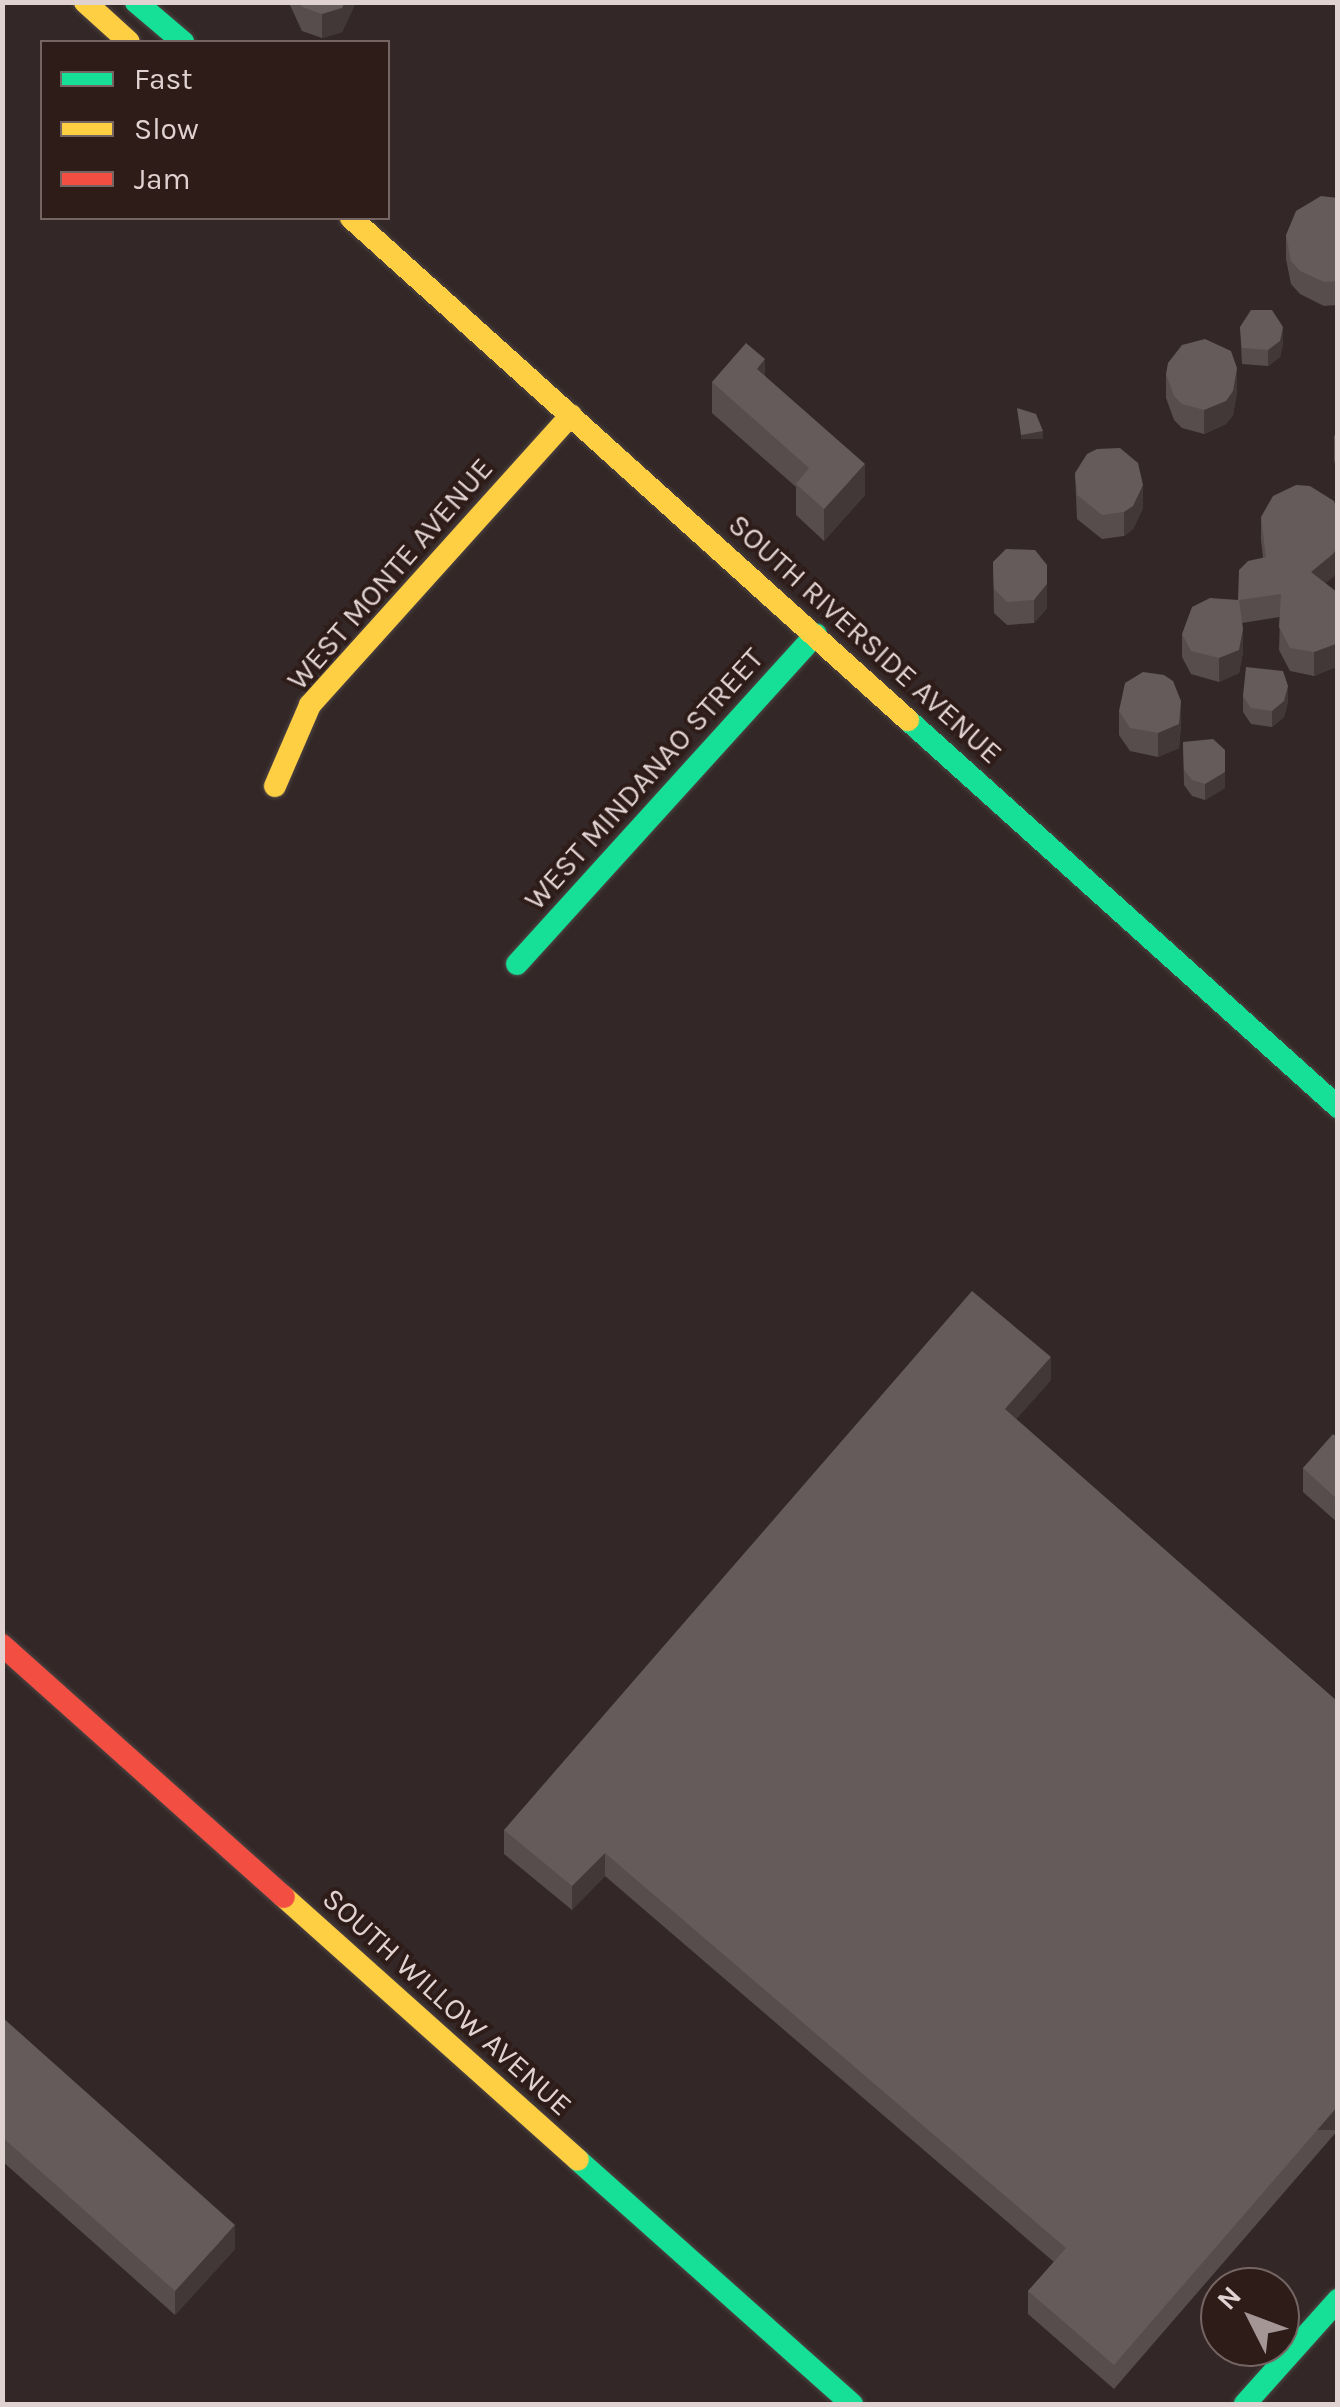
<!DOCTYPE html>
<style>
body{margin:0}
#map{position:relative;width:1340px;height:2407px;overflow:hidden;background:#332827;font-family:Karla,sans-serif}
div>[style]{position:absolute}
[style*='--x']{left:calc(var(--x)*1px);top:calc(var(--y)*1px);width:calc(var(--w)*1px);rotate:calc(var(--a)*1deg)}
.roads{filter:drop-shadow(0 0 2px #4e4443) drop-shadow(0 0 2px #4e4443)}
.fast>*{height:22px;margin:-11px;padding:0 11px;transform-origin:11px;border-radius:11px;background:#16e098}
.slow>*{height:22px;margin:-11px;padding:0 11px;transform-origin:11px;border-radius:11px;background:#ffcf43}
.jam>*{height:22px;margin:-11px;padding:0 11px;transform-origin:11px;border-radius:11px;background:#f24e42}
.wall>*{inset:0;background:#564d4c}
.shaded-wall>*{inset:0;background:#423837;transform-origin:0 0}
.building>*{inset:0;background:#655b5a}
span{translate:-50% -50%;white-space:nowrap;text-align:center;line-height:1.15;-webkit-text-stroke:8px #2e1c19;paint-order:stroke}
.street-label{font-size:30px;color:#dfd2d0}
.frame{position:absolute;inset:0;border:5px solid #dfd2d0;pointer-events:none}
.legend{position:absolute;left:40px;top:40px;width:350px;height:180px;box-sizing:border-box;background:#2e1c19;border:2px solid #756562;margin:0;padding:12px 18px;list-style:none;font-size:30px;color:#dfd2d0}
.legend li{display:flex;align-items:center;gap:20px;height:50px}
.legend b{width:50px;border:2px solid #756562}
.north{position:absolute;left:1200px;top:2267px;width:100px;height:100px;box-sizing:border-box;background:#2e1c19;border:2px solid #756562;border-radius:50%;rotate:312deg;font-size:28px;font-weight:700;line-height:40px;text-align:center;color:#dfd2d0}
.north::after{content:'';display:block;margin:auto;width:35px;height:45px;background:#a39695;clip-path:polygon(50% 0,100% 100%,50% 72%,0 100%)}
</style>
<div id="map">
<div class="roads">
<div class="fast">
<i style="--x:136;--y:2;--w:62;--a:40.4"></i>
<i style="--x:908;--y:720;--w:579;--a:41.99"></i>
<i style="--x:517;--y:964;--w:445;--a:-47.8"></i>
<i style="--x:578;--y:2160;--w:367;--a:41.7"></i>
<i style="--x:1245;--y:2404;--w:140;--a:-48.2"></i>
</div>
<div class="slow">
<i style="--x:85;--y:2;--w:59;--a:42.3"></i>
<i style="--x:351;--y:218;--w:750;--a:42.03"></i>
<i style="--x:275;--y:786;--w:88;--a:-66.6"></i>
<i style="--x:310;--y:705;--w:390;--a:-48"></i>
<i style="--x:284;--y:1897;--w:394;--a:41.8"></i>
</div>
<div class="jam">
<i style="--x:2;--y:1645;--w:378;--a:41.8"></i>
</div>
</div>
<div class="wall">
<i style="clip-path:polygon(356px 2px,342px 32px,322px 38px,302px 31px,289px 3px)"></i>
<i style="clip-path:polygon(1338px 198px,1338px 305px,1324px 306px,1300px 294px,1291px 284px,1286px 259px,1286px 235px)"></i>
<i style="clip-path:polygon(1240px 327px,1283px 343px,1280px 357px,1268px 366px,1242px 364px)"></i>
<i style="clip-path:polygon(1166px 374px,1237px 392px,1233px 415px,1226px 424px,1204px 434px,1182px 428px,1174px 420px,1166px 398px)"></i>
<i style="clip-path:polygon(765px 376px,865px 495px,824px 541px,796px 515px,796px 487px,712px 413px,712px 382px)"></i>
<i style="clip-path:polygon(1338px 433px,1338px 476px,1334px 460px,1334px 436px)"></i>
<i style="clip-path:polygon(1075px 473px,1143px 508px,1133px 529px,1124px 536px,1102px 539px,1077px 519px)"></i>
<i style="clip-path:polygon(1338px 512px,1338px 569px,1333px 577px,1325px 583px,1338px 593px,1336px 667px,1314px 676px,1290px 671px,1279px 650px,1280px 617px,1242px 623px,1243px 652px,1239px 673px,1219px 682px,1191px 674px,1182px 657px,1182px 634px,1238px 600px,1263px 558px,1261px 540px,1261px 517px)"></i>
<i style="clip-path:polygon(993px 562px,1047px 608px,1034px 623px,1007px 625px,994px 613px)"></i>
<i style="clip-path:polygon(1243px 696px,1288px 702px,1284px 717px,1272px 727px,1251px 724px,1243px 712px)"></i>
<i style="clip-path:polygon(1119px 711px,1181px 724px,1179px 748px,1158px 757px,1130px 751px,1119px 735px)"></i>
<i style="clip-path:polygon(1183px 742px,1225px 788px,1205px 800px,1192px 796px,1184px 785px)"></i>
<i style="clip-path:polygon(1051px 1380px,1016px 1419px,1338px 1702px,1338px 2130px,1114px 2389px,1028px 2314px,1028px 2291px,1054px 2262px,605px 1876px,572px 1910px,504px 1854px,504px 1830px)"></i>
<i style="clip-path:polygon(1338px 1438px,1338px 1523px,1303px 1492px,1303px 1468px)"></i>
<i style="clip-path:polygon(2px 2017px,235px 2249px,175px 2315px,2px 2161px)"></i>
</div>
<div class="shaded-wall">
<i style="clip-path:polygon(345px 2px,356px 2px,342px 32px,322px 38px,322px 14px)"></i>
<i style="clip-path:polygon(1283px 327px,1283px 343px,1280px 357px,1268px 366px,1268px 350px)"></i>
<i style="clip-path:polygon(765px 359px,765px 390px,757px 369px)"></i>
<i style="clip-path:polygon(1237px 368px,1237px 392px,1233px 415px,1226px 424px,1204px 434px,1204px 410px)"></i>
<i style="left:1043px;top:431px;width:8px;height:22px;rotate:90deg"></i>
<i style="clip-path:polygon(865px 464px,865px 495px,824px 541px,824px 509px)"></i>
<i style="clip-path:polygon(1143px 485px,1143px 508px,1133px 529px,1124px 536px,1124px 512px)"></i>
<i style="clip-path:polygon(1338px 546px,1338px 569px,1333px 577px,1311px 595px,1311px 572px)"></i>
<i style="clip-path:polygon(1047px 584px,1047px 608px,1034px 623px,1034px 600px)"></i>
<i style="clip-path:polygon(1243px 629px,1243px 652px,1239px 673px,1219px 682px,1219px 658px)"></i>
<i style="clip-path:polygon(1338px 642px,1336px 667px,1314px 676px,1314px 652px)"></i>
<i style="clip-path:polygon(1288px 686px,1288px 702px,1284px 717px,1272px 727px,1272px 711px)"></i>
<i style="clip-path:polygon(1181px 701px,1181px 724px,1179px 748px,1158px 757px,1158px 733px)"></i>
<i style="clip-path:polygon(1225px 766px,1225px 788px,1205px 800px,1205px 784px)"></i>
<i style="clip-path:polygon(1051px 1357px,1051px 1380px,1005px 1432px,1005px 1409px)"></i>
<i style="clip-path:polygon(605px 1853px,605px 1876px,572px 1910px,572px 1886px)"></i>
<i style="left:1338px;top:2106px;width:24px;height:342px;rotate:90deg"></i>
<i style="clip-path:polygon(235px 2225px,235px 2249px,175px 2315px,175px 2291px)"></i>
</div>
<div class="building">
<i style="clip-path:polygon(300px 2px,345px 2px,342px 8px,322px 14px,302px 7px)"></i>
<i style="clip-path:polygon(1321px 196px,1338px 198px,1338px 281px,1324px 282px,1300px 271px,1291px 261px,1286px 235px,1296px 211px)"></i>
<i style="clip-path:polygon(1251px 310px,1272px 310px,1283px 327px,1280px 341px,1268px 350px,1242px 348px,1240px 327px)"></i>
<i style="clip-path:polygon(1205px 339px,1231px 351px,1237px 368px,1233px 391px,1226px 401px,1204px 410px,1182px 404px,1174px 396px,1166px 374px,1168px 363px,1182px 345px)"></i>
<i style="clip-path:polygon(746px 343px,765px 359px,757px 369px,865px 464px,824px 509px,796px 484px,809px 468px,712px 382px)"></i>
<i style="clip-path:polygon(1017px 408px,1036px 414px,1043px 431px,1021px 435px)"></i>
<i style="clip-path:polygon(1338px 433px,1338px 453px,1334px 436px)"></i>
<i style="clip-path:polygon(1120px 448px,1138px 463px,1143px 485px,1133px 506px,1124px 512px,1102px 515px,1077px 495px,1075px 473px,1087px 454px,1097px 449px)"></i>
<i style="clip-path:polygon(1296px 485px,1310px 486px,1334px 501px,1338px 512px,1338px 546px,1333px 554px,1311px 572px,1338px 593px,1336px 644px,1314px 652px,1290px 648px,1279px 627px,1281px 594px,1239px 600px,1243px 629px,1239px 650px,1219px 658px,1191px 651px,1182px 634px,1192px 607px,1210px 598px,1238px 600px,1239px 570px,1248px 561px,1266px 557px,1261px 517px,1273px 496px)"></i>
<i style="clip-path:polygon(1006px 549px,1035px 550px,1047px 565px,1047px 584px,1034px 600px,1007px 602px,994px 589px,993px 562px)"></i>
<i style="clip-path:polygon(1246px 667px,1283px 671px,1288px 686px,1284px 701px,1272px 711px,1251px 708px,1243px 696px)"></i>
<i style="clip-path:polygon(1143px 672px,1164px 675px,1173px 681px,1181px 701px,1179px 724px,1158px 733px,1130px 728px,1119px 711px,1125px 683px)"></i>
<i style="clip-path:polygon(1213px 739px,1225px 750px,1225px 772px,1205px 784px,1192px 780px,1184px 770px,1183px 742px)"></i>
<i style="clip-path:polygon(972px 1291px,1051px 1357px,1005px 1409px,1338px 1702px,1338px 2106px,1114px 2365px,1028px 2291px,1066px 2248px,605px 1853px,572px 1886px,504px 1830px)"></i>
<i style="clip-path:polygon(1333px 1434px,1338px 1438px,1338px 1500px,1303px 1468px)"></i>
<i style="clip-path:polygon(2px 2017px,235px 2225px,175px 2291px,2px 2137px)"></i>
</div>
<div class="street-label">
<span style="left:390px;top:574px;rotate:-49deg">WEST MONTE AVENUE</span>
<span style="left:865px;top:639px;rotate:42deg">SOUTH RIVERSIDE AVENUE</span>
<span style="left:644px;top:779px;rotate:-48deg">WEST MINDANAO STREET</span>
<span style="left:447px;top:2002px;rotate:42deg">SOUTH WILLOW AVENUE</span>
</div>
<div class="frame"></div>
<ul class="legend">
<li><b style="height:12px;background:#16e098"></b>Fast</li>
<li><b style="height:12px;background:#ffcf43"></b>Slow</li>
<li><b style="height:12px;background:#f24e42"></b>Jam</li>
</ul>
<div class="north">N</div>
</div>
